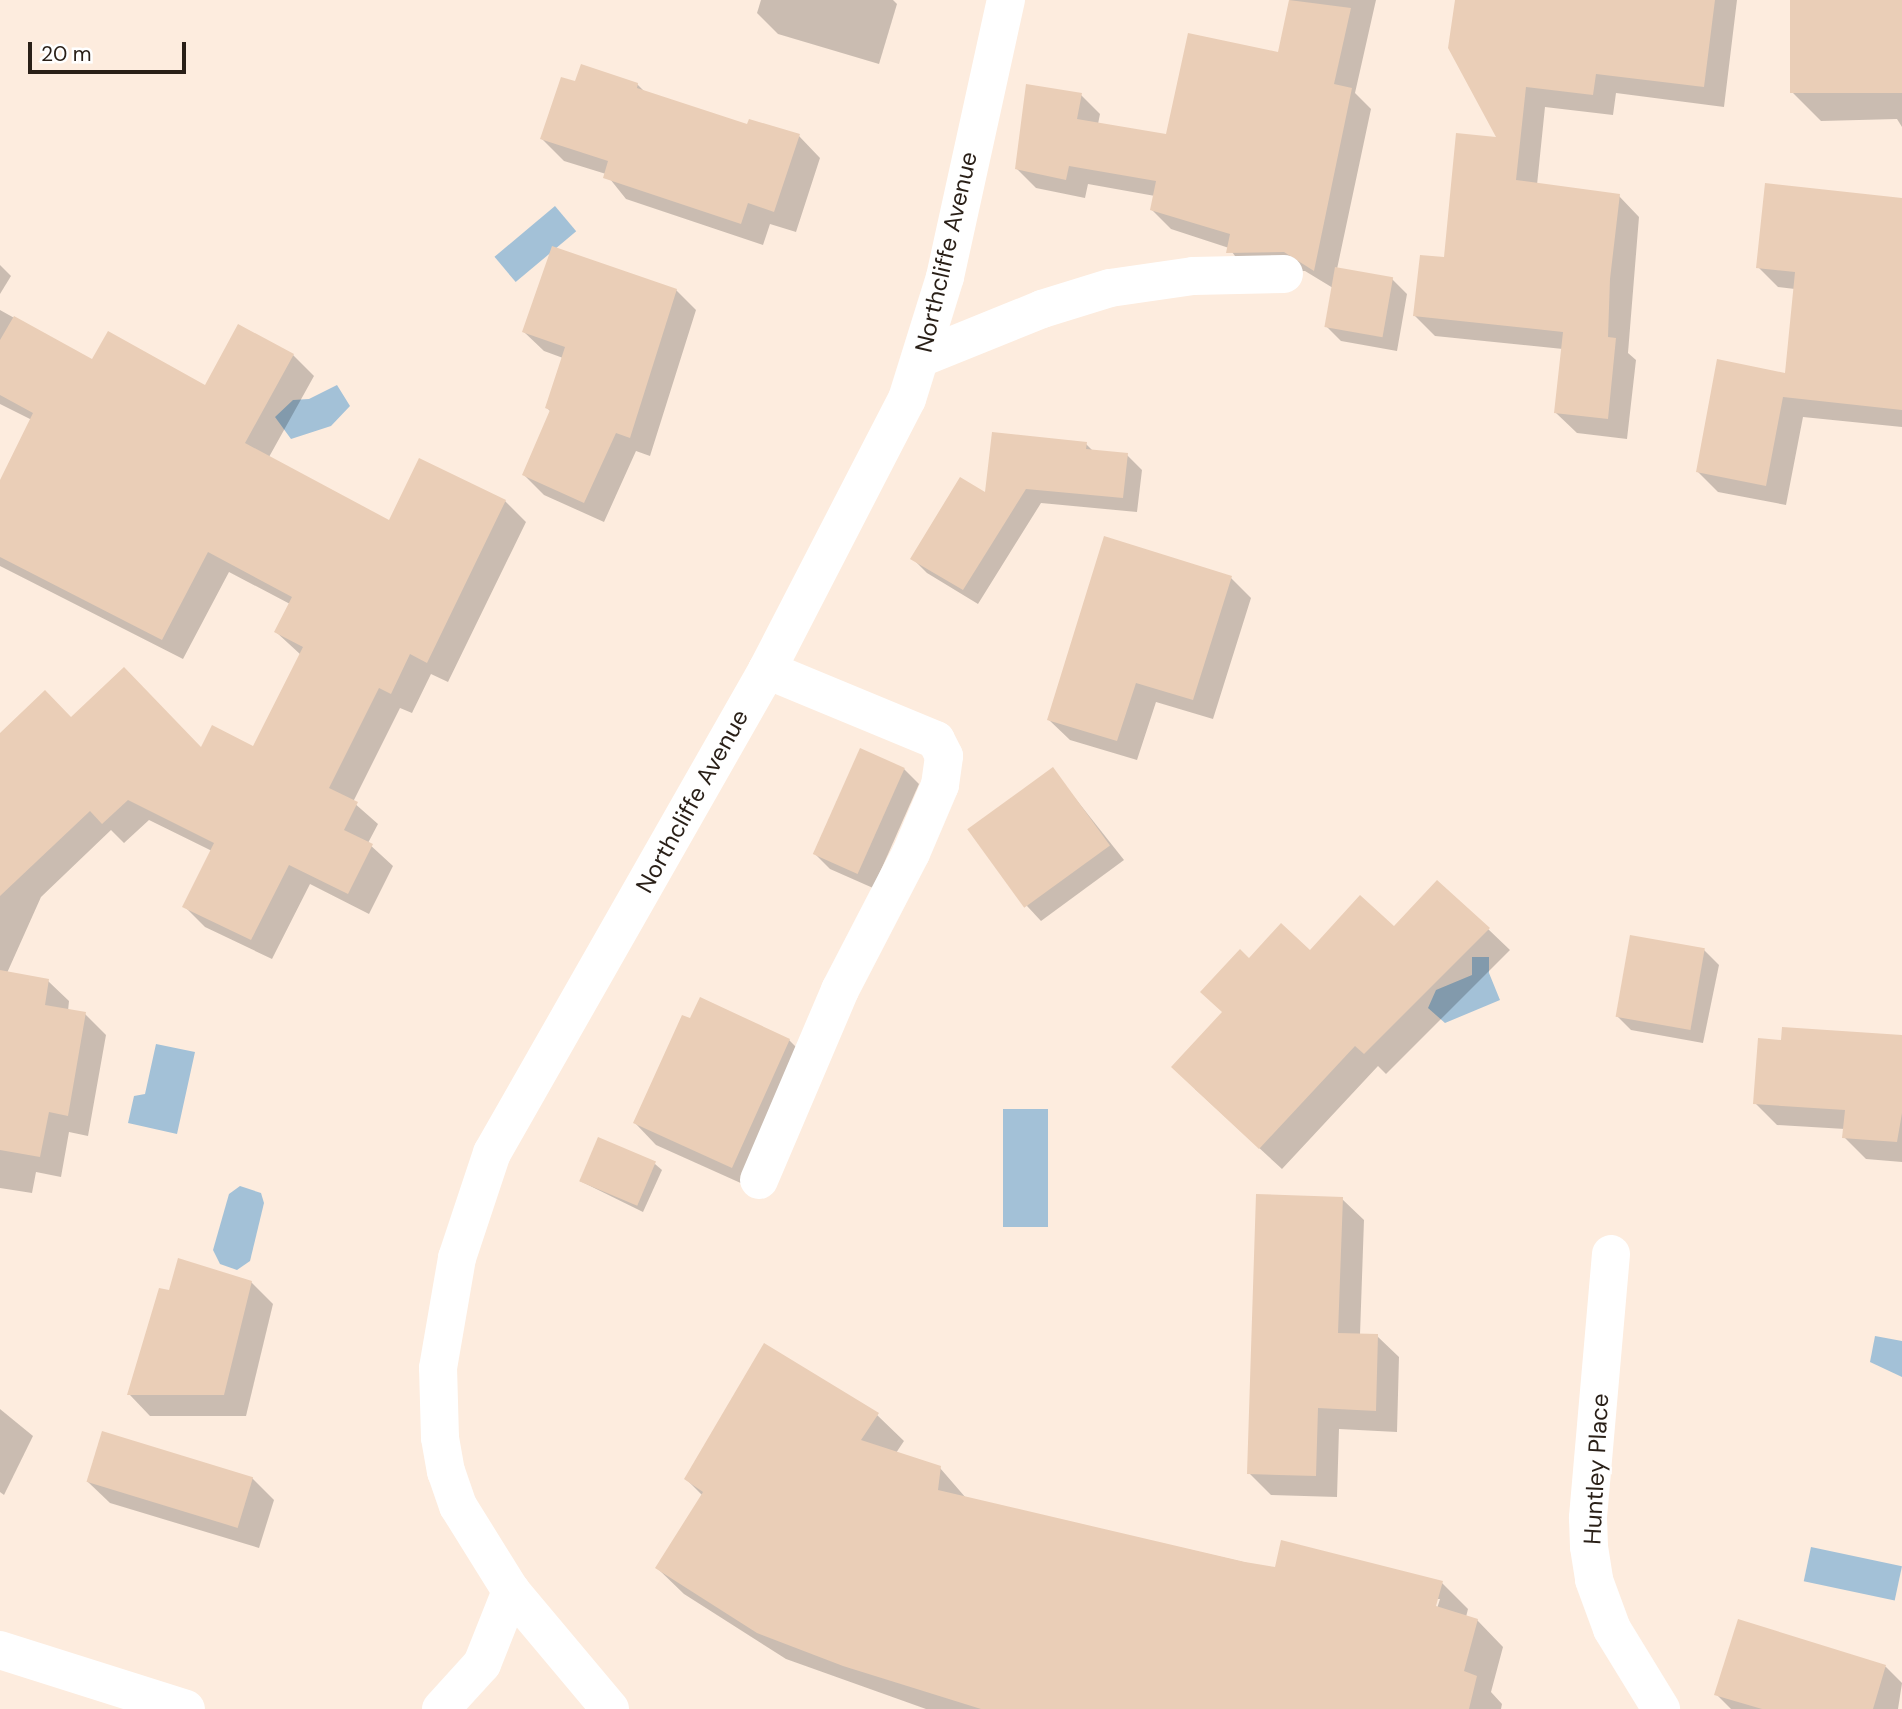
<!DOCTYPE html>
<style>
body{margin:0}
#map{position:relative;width:1902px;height:1709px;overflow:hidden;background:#fdecde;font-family:"DM Sans",sans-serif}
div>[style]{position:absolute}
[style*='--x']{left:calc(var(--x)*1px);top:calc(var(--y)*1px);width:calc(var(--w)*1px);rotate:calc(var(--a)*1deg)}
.water>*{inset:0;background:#a3c1d7;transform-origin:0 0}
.shadow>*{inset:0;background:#0003}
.building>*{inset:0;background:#eaceb7;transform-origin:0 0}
.minor>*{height:38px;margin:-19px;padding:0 19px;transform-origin:19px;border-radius:19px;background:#fff}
span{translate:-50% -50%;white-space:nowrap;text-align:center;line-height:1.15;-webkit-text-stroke:5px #fff;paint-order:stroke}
.street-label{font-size:24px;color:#291f17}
.scale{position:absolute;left:28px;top:42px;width:158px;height:32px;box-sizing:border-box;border:4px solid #291f17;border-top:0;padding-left:9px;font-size:21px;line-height:24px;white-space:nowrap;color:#291f17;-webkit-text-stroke:5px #fff;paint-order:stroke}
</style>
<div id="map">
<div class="water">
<i style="left:555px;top:206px;width:33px;height:79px;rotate:50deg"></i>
<i style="clip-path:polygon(337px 385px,350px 406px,331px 426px,291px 439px,275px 417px,293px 400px,309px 399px)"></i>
<i style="clip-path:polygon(1472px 957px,1489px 957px,1489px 973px,1500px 1000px,1445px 1023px,1428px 1008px,1436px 990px,1472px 975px)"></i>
<i style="clip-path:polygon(156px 1044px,195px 1052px,177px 1134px,128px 1123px,134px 1096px,145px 1094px)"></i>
<i style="left:1003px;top:1109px;width:45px;height:118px"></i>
<i style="clip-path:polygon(240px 1186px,261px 1193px,264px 1203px,250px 1261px,237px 1270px,220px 1264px,213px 1250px,229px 1194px)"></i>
<i style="clip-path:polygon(1875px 1336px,1902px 1341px,1902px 1377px,1870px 1362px)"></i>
<i style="left:1811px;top:1547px;width:93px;height:35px;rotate:12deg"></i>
</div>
<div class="shadow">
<i style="clip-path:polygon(761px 0,893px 0,897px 4px,879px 64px,778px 34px,757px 13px)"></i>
<i style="clip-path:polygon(1290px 0,1376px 0,1355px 93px,1371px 109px,1337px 269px,1392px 279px,1407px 294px,1397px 351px,1341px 341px,1326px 326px,1333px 288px,1305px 271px,1247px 272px,1229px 248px,1171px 229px,1152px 210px,1155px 196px,1088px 184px,1085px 198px,1036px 188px,1017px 169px,1081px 95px,1100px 114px,1098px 124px,1168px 136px,1279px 54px)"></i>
<i style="clip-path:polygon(1456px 0,1737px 0,1724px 107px,1616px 93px,1613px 115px,1545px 107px,1537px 185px,1619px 196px,1639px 217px,1628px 353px,1636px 360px,1627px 439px,1577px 433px,1556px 413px,1563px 349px,1435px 336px,1415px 316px,1446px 259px,1499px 139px)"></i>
<i style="clip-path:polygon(1792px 0,1902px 0,1902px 127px,1897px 119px,1821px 121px,1793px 93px)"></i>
<i style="clip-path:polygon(576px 83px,637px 84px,646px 93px,748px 126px,799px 136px,820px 158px,796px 232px,770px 224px,763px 245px,626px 199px,606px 174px,564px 161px,542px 139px)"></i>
<i style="clip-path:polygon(1902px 200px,1902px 427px,1803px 417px,1786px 505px,1718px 492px,1698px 472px,1786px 375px,1795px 289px,1778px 287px,1758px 267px)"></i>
<i style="clip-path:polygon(0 265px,11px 276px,0 294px)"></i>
<i style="clip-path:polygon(676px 290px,696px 310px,650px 456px,636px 451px,604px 522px,544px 495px,524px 475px,551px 412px,547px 408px,563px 358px,544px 351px,524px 332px)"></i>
<i style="clip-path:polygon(0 310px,93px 362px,205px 387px,293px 355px,314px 376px,269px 457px,390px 522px,505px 501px,526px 522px,448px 682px,431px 674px,412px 713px,400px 708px,353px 802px,378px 824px,368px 843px,393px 866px,369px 914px,310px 884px,272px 959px,205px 927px,184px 906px,212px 851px,149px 820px,124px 843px,111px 830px,41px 897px,7px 973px,48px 981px,69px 1001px,68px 1011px,85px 1014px,106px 1035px,88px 1136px,69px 1132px,61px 1177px,36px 1172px,32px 1193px,0 1188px,0 735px,71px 720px,202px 750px,254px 749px,301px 655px,276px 632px,290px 604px,229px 572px,183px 659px,0 566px,0 484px,32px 420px,0 404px)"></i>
<i style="clip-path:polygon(1086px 444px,1094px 452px,1127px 455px,1142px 470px,1137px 512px,1041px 503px,978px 604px,927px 573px,913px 559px,986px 495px)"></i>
<i style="clip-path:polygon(1231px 578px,1251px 598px,1213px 719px,1156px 702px,1137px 760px,1070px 740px,1049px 720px)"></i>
<i style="clip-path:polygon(904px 769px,919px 784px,873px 888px,830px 869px,815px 854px)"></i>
<i style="clip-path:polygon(1052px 769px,1124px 860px,1041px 921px,1027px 906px)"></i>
<i style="clip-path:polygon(1394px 928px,1488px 929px,1510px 950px,1386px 1074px,1378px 1066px,1282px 1169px,1195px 1089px,1224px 1013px,1249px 960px,1310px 953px)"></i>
<i style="clip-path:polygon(1704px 950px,1719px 965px,1703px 1043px,1631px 1030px,1616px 1015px)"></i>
<i style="clip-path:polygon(1902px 1037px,1902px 1162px,1866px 1159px,1844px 1137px,1845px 1129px,1777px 1125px,1755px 1103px,1782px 1042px)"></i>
<i style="clip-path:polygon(789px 1040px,811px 1062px,754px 1189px,656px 1145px,635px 1123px)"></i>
<i style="clip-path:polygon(655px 1164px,662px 1170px,643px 1212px,580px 1181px)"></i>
<i style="clip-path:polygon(1342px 1199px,1364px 1220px,1360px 1335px,1377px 1336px,1399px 1357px,1397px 1432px,1339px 1429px,1337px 1497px,1271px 1495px,1249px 1473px)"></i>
<i style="clip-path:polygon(251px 1282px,273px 1304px,246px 1416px,150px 1416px,129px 1394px,170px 1292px)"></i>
<i style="clip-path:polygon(0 1409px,33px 1436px,4px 1495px,0 1492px)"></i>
<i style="clip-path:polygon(evenodd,877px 1415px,904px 1441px,896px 1453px,940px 1468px,966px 1498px,1277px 1570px,1442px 1583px,1468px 1609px,1466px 1617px,1477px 1620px,1503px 1647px,1491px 1692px,1502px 1704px,1501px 1709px,926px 1709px,786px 1659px,684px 1594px,657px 1568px,703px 1496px,686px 1479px,877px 1415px,1436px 1599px,1440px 1599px,1435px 1615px,1436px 1599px)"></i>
<i style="clip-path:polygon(252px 1478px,274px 1500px,259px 1548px,110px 1503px,88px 1482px)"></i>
<i style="clip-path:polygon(1739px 1621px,1886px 1667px,1902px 1683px,1898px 1709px,1731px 1709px,1716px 1694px)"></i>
</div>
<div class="building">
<i style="clip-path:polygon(1289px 0,1351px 8px,1334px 84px,1352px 88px,1314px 271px,1284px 252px,1226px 253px,1230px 234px,1150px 210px,1156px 181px,1069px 166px,1066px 180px,1015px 169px,1026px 84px,1082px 93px,1077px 119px,1166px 134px,1188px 33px,1278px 52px)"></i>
<i style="clip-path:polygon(1455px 0,1715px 0,1704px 87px,1596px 74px,1593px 95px,1526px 87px,1516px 180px,1620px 194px,1610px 279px,1608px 337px,1616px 338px,1608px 419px,1554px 413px,1563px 332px,1413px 316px,1420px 255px,1444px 257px,1456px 133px,1496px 137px,1448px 48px)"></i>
<i style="left:1790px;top:0;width:112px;height:93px"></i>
<i style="clip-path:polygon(581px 64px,638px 83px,637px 88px,747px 124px,749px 119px,800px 134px,774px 212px,748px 203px,741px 224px,603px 178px,608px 161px,540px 139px,561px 77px,575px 81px)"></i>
<i style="clip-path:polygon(1765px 183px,1902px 198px,1902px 410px,1783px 397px,1766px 486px,1696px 472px,1717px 359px,1785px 373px,1795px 272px,1756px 268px)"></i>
<i style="clip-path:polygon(552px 246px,677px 289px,630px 438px,616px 433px,584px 503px,522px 475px,550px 410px,545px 408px,565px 347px,522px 332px)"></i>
<i style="left:1335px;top:267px;width:59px;height:61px;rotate:10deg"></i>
<i style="clip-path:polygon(14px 316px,92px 359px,108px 331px,205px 385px,238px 324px,294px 354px,245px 443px,389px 520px,419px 458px,506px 500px,427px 663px,410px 654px,391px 694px,379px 688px,329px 788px,358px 802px,344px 830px,373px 844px,348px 894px,289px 865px,251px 940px,182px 907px,214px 843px,128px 800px,102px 824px,90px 811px,0 896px,0 733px,45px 690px,71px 717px,124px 667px,201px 747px,212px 725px,253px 746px,303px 647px,274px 632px,292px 597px,208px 552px,162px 640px,0 557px,0 480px,33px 413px,0 395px,0 340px)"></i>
<i style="clip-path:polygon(992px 432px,1087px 442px,1086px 449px,1128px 453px,1123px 498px,1026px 489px,963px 590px,910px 559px,960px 477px,985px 492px)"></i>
<i style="clip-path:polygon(1104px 536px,1232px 576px,1193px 700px,1136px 683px,1117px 741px,1047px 720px)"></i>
<i style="left:860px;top:748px;width:49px;height:116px;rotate:24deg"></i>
<i style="left:1053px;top:767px;width:97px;height:106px;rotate:54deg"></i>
<i style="clip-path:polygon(1437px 880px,1490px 928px,1364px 1054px,1355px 1046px,1259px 1149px,1171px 1067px,1222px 1012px,1200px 992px,1240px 949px,1249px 958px,1281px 923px,1310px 950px,1360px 895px,1394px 926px)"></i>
<i style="left:1630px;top:935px;width:76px;height:83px;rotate:10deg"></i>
<i style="clip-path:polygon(0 970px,49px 979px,45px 1005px,86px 1012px,68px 1116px,49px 1112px,40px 1157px,0 1150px)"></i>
<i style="clip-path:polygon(700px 997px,790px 1039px,732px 1168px,633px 1123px,682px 1015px,690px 1018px)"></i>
<i style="clip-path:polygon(1782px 1027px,1902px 1035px,1902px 1113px,1897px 1142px,1842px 1138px,1845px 1110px,1753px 1104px,1758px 1038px,1781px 1040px)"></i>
<i style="left:598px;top:1137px;width:63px;height:48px;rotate:23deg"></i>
<i style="clip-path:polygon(1256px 1194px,1343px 1197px,1338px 1333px,1378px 1334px,1376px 1411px,1318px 1408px,1316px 1476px,1247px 1474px)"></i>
<i style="clip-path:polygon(178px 1258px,252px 1281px,224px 1395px,127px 1395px,159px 1288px,169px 1290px)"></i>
<i style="clip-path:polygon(764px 1343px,879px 1413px,861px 1440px,941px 1466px,938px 1490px,1245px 1562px,1275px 1567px,1281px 1540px,1443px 1581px,1436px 1606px,1478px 1619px,1464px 1671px,1477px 1676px,1469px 1709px,981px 1709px,843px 1666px,757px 1633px,655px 1568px,703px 1492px,684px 1479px)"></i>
<i style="left:102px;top:1431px;width:158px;height:53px;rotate:17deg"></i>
<i style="clip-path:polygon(1738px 1619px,1886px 1665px,1873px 1709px,1762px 1709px,1714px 1695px)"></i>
</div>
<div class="minor">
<i style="--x:921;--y:358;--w:131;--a:-22"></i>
<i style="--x:1042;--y:309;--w:71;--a:-17.2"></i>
<i style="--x:1110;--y:288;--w:84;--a:-8.2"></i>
<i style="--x:1193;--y:276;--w:91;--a:-1.3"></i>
<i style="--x:759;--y:1180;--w:207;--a:-66.9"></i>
<i style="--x:840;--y:990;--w:154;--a:-62.6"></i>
<i style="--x:911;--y:853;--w:74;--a:-66.9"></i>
<i style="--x:940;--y:785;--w:29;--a:-82"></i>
<i style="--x:944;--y:756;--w:18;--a:-117"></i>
<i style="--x:936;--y:740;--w:183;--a:-157.5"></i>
<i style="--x:1611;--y:1254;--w:265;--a:95"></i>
<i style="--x:1588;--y:1518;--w:29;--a:88"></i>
<i style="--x:1589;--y:1547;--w:33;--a:81"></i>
<i style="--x:1594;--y:1580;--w:52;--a:69.8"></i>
<i style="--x:1612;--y:1629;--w:94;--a:58.5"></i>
<i style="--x:0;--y:1650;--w:195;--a:17.6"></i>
<i style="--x:441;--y:1709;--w:61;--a:-47.7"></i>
<i style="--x:482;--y:1664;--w:79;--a:-68.3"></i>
<i style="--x:610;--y:1709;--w:154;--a:-130"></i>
<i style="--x:511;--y:1591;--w:100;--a:-121.9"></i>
<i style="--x:458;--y:1506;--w:36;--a:-109"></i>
<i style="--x:446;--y:1472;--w:35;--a:-100"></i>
<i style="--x:440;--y:1438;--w:70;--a:-91.6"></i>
<i style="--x:438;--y:1368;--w:112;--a:-80.2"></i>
<i style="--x:457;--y:1258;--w:111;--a:-71.6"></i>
<i style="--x:492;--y:1153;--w:556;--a:-60.34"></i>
<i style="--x:767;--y:670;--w:305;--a:-62.7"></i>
<i style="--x:907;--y:399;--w:128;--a:-72.7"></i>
<i style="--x:945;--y:277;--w:284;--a:-77.6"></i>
</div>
<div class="street-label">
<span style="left:946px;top:252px;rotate:-77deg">Northcliffe Avenue</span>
<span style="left:692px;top:801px;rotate:-61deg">Northcliffe Avenue</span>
<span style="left:1596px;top:1469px;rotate:-87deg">Huntley Place</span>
</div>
<div class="scale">20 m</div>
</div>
